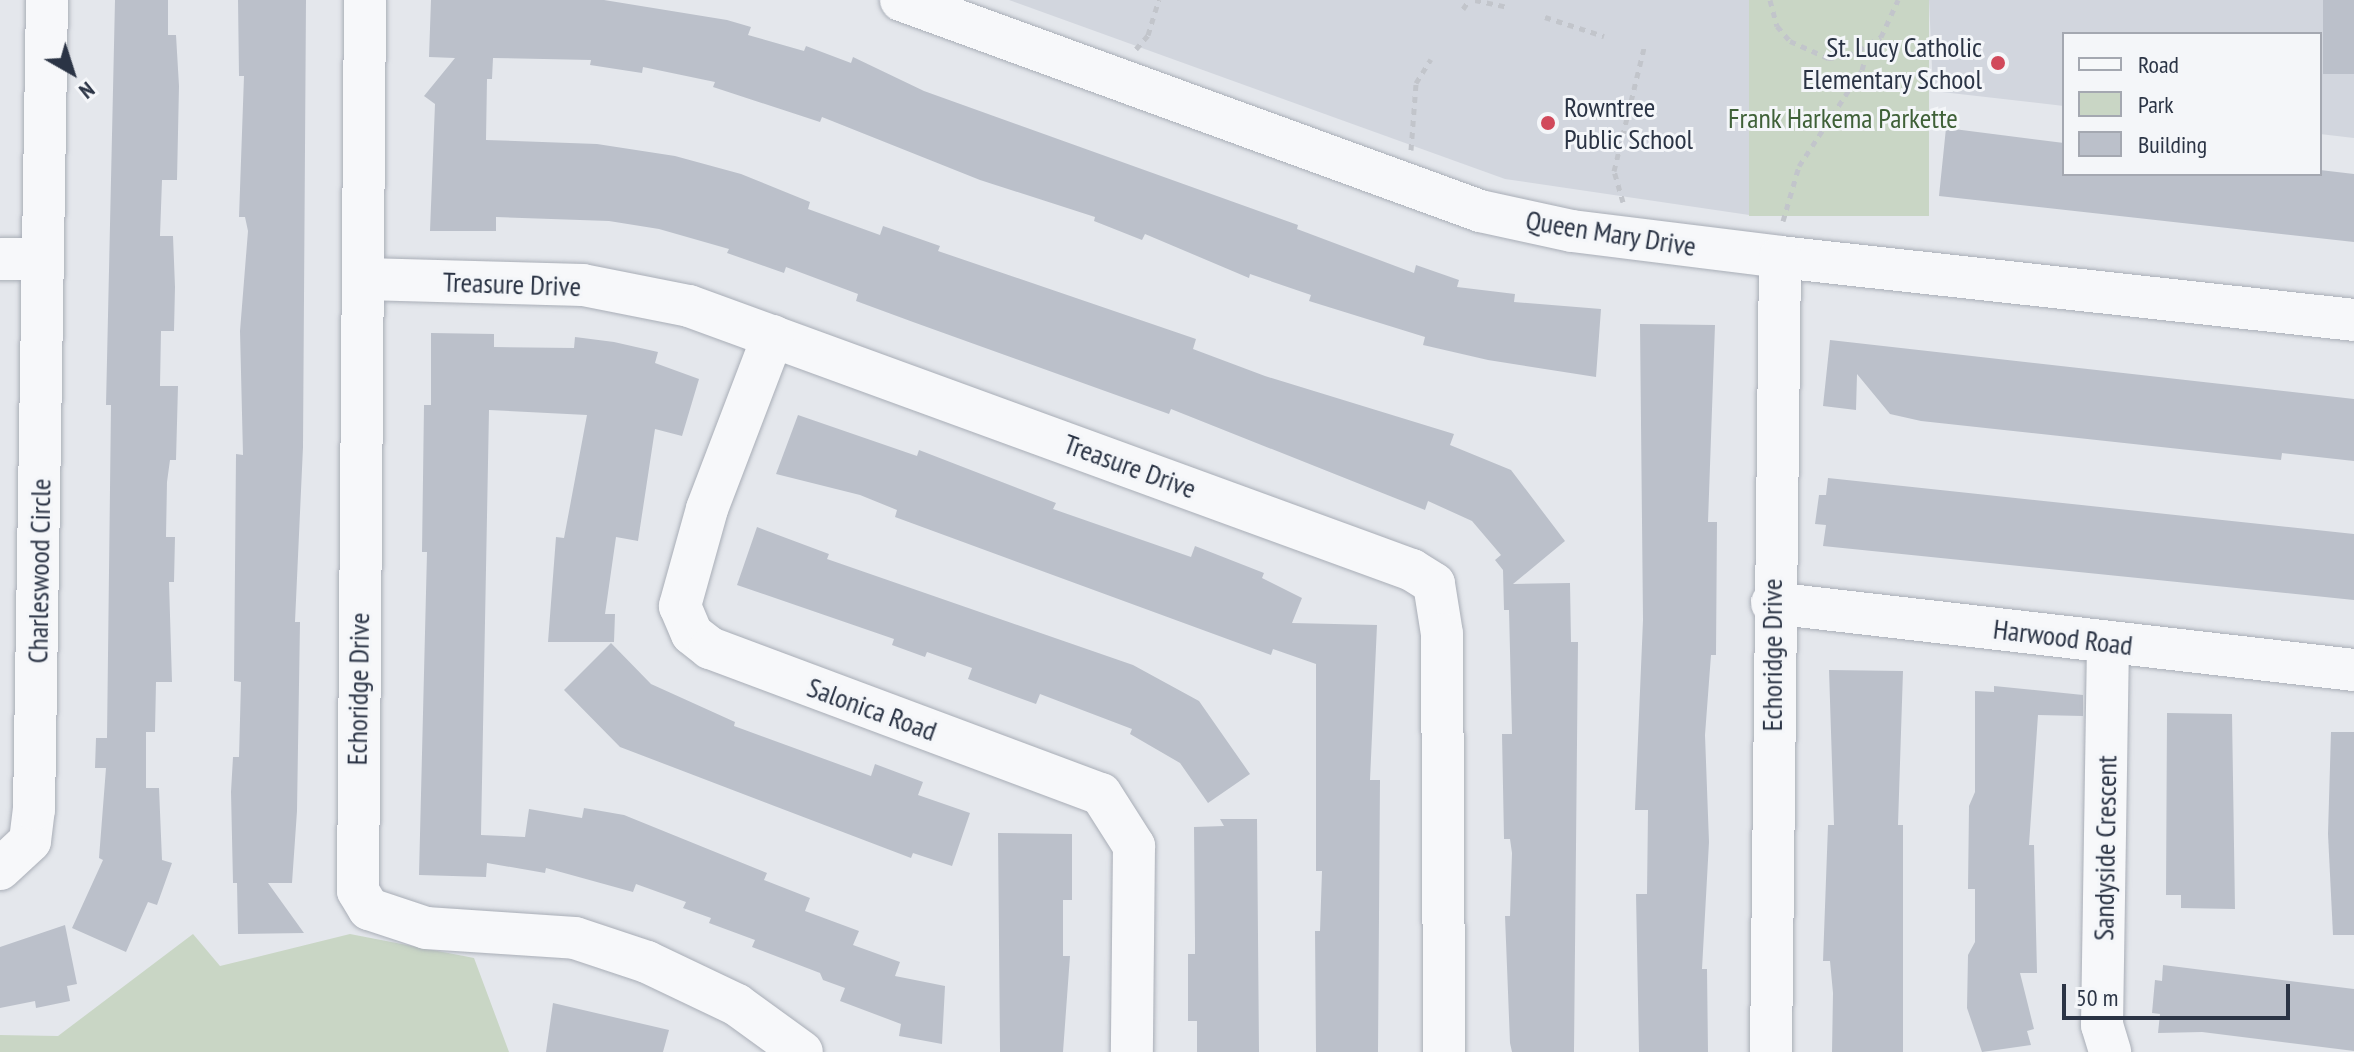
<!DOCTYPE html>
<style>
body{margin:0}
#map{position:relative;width:2354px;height:1052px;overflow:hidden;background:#e4e7ec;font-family:"PT Sans Narrow",sans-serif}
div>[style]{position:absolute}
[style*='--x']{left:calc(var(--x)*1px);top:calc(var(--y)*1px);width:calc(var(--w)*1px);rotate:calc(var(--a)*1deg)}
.built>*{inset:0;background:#d2d6de}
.green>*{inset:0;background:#c9d6c5;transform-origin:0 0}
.building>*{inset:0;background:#bbc0ca;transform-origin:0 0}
.path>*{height:5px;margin-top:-2.5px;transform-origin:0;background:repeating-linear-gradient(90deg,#c2c5cb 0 6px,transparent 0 12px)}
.roads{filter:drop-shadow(0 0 2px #a9aeb7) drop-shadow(0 0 2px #a9aeb7)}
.minor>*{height:42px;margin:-21px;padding:0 21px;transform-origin:21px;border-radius:21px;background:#f7f8fa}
.dots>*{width:22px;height:22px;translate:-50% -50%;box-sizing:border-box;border:4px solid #f4f6f9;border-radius:50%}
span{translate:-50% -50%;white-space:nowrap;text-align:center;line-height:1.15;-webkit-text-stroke:6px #f4f6f9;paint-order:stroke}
.poi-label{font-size:28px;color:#2b3445}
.right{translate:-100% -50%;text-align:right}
.left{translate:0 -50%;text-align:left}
.park-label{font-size:28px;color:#3f6138}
.street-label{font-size:28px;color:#2b3445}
.legend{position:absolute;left:2062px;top:32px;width:260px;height:144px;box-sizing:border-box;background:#f4f6f9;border:2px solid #a4a8b1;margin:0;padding:10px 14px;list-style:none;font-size:24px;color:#2b3445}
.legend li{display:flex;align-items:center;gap:16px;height:40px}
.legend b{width:40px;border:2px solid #a4a8b1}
.north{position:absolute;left:32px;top:32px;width:80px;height:80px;-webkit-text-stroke:6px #f4f6f9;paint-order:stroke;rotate:141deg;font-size:22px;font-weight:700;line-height:32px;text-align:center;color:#2b3445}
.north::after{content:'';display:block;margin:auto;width:28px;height:36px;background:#2b3445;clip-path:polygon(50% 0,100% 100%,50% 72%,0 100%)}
.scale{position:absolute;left:2062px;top:984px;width:228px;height:36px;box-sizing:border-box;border:4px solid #2b3445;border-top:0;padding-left:10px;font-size:24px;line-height:28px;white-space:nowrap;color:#2b3445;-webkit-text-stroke:6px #f4f6f9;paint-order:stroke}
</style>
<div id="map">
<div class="built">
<i style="clip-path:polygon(1009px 0,1749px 0,1756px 216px,1505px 179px)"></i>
<i style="clip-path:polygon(1929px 0,2354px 0,2354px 138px,2320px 134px,2320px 34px,2064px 34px,2064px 106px,1933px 91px)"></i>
</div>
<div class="green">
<i style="left:1749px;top:0;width:180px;height:216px"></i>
<i style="clip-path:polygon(193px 934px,220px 966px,350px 934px,474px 958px,509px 1052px,0 1052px,0 1035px,58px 1036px)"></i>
</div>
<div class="building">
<i style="clip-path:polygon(115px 0,168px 0,168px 35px,176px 35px,179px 86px,177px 180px,162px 180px,160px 236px,173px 236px,175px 287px,174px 331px,161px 331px,160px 386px,178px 386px,176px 460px,170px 460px,167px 482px,166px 537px,175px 537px,174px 582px,169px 582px,172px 682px,156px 682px,155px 732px,146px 732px,146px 788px,159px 788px,162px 860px,172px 863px,157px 905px,148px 902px,126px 952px,72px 928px,103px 860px,99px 858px,106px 768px,95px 768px,96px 738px,107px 738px,111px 405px,106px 405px)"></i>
<i style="clip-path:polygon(238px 0,306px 0,303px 447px,295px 622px,300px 622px,297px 811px,292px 883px,268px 883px,304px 933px,238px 934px,237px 883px,233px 883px,231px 792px,233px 757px,239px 757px,241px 682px,234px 681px,236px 454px,243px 455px,240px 331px,248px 231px,245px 217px,239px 217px,244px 76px,239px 76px)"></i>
<i style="clip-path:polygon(431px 0,604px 0,727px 20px,751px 27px,748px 35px,804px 51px,806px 46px,851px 63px,853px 57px,924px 91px,1298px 225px,1297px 229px,1414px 273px,1416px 265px,1459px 280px,1457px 287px,1515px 294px,1514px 302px,1601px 309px,1596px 377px,1488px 360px,1423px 345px,1425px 337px,1309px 301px,1311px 295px,1250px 274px,1249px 278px,1145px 234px,1142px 240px,1094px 221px,1095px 217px,980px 180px,822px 117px,820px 122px,713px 87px,715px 82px,643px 67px,642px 73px,590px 65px,591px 60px,493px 58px,492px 79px,487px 79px,486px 140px,597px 144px,675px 156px,741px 174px,810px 202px,808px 209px,880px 235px,883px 226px,940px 246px,938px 251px,1196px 339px,1193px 349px,1265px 376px,1454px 434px,1450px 445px,1511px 470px,1565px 541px,1513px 584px,1570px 583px,1571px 642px,1578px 642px,1574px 1052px,1512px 1052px,1510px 1043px,1505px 916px,1510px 916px,1512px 853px,1510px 839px,1504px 839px,1502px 734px,1512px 734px,1509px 610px,1504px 610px,1503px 570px,1495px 560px,1501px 555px,1472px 521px,1428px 501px,1425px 510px,1171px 409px,1169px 414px,913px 322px,856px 301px,858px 294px,786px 267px,784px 273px,727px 253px,729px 249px,659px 229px,609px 221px,496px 217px,496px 231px,430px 231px,435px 104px,424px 96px,455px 58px,429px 57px)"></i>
<i style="left:2323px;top:0;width:31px;height:74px"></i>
<i style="clip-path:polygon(1946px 128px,2064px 143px,2064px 174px,2320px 170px,2354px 174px,2354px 242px,1939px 196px)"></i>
<i style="clip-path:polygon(1640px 324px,1715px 325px,1708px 522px,1717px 522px,1716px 655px,1711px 655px,1705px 735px,1709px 842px,1702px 969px,1707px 969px,1708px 1052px,1639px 1052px,1636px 894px,1647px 894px,1648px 810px,1635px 810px,1643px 620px)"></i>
<i style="clip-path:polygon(431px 333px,494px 334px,494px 347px,574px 348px,575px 337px,614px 342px,658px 352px,655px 363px,699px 379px,682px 436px,655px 429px,638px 541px,616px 537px,605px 614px,615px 614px,614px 642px,548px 642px,556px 537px,564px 538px,587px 415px,489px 410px,481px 835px,525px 837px,529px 809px,582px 818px,584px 808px,624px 815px,767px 873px,764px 880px,810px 898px,805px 911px,859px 931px,853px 945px,900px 962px,895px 976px,945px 986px,942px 1044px,899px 1036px,901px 1024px,840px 1001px,845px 988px,823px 980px,820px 973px,752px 947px,755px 940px,709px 923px,711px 918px,683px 908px,686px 902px,636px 884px,633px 892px,546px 868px,545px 873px,487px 863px,486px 877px,419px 875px,427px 552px,422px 552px,424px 405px,431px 405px)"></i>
<i style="clip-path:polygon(1830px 340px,2354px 399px,2354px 461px,2282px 453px,2281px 460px,1921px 421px,1890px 414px,1857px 374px,1856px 410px,1823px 406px)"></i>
<i style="clip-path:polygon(798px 415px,917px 456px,919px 450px,1056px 503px,1053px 509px,1191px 557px,1195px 546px,1264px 573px,1262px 578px,1302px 598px,1292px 623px,1377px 625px,1370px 780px,1380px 780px,1378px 1052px,1316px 1052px,1315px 931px,1320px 931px,1322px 871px,1316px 871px,1316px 664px,1273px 649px,1271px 655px,1012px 560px,895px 517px,897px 510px,860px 495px,776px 474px)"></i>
<i style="clip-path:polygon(1828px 478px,2354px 534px,2354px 600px,1823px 546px,1826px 525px,1815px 524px,1819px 495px,1826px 495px)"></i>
<i style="clip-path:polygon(757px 527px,829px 554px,827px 559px,1133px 665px,1199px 701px,1250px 774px,1208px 803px,1180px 763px,1130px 734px,1132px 729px,1040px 694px,1036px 704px,968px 679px,972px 668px,927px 652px,925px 657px,892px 645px,894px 639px,737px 585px)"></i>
<i style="clip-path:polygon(611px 643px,651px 684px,735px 722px,734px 726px,871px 776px,875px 764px,923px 782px,918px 795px,970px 813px,952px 866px,913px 853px,911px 858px,620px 747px,564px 690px)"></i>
<i style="clip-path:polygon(1829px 670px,1903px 671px,1898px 825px,1903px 825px,1903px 1052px,1832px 1052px,1833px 993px,1830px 961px,1823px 961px,1828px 825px,1834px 825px)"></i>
<i style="clip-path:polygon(1994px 686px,2083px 695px,2083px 716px,2038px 715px,2029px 845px,2034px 845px,2037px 973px,2020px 973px,2034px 1029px,2027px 1031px,2031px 1045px,1982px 1052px,1967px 1008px,1968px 955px,1975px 942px,1975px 889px,1968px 889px,1969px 806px,1975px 792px,1975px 691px,1994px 692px)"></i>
<i style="clip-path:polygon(2167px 713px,2232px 714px,2235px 909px,2181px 908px,2181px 895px,2166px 895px)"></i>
<i style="clip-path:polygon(2331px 732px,2354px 732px,2354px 935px,2333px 935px,2328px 834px)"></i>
<i style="clip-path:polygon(1220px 819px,1257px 819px,1259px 1052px,1197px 1052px,1197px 1021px,1188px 1021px,1188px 954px,1195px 954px,1195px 941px,1194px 827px,1224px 826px)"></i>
<i style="clip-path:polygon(998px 833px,1072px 834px,1072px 900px,1063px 900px,1063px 956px,1070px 956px,1063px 1052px,1000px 1052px)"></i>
<i style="clip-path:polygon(65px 925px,77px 984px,67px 986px,70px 1001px,36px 1008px,35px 1001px,0 1008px,0 947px)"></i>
<i style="clip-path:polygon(2163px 965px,2354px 989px,2354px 1051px,2202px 1032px,2158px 1033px,2160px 1014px,2152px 1013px,2155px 980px,2162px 981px)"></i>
<i style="clip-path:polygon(553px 1003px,669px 1030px,663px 1052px,546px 1052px)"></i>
</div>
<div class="path">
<i style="--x:1475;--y:0;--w:33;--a:12"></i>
<i style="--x:1770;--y:0;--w:27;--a:75"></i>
<i style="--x:1777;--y:26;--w:20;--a:49"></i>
<i style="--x:1790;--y:41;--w:42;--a:24.1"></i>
<i style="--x:1828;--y:58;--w:20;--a:-6"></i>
<i style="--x:1848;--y:56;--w:38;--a:-30"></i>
<i style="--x:1881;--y:37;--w:41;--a:-65.3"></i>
<i style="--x:1463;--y:9;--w:11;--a:-56"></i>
<i style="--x:1545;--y:17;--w:62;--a:17.9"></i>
<i style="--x:1136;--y:49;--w:18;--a:-49"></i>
<i style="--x:1148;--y:35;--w:37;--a:-73"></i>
<i style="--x:1411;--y:150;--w:67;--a:-85.7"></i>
<i style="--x:1416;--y:83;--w:28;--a:-58"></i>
<i style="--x:1623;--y:202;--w:32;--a:-106"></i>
<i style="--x:1614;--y:171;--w:127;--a:-76.3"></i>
<i style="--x:1783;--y:221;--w:57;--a:-73.8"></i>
<i style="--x:1799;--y:166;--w:115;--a:-56.7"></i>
<i style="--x:1862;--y:70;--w:23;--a:-75"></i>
</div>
<div class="roads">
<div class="minor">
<i style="--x:365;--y:0;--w:891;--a:90.45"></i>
<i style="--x:358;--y:891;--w:21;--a:59"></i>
<i style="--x:369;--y:909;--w:60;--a:18.4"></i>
<i style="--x:426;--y:928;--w:149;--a:3.8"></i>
<i style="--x:575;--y:938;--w:76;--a:18.4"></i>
<i style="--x:647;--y:962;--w:100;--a:25.5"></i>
<i style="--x:737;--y:1005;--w:80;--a:35.9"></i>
<i style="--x:901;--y:0;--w:616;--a:20.02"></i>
<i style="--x:1480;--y:211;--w:94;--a:12.3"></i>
<i style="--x:1572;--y:231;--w:210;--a:7.1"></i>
<i style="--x:1780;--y:257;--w:577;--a:6.26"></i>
<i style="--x:0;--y:259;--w:43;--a:1.3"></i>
<i style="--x:365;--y:279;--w:218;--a:1.6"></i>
<i style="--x:583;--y:285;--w:108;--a:11.2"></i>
<i style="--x:689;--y:306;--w:770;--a:20.06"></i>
<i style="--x:1412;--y:570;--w:26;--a:32"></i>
<i style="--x:1434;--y:584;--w:51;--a:80.9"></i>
<i style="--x:1442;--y:634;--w:418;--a:89.7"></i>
<i style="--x:773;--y:336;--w:185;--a:110.9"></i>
<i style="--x:707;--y:509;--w:101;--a:105.6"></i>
<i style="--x:680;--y:606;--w:30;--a:67"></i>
<i style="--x:692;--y:634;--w:23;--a:38"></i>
<i style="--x:710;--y:648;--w:417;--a:20.5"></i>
<i style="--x:1101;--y:794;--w:62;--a:57.6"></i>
<i style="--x:1134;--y:846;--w:206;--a:90.6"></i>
<i style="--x:1772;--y:603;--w:586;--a:6.57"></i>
<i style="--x:2108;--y:643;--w:382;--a:90.9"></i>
<i style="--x:2102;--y:1025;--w:28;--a:73"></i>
<i style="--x:0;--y:869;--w:41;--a:-43"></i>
<i style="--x:30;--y:841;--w:32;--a:-83"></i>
<i style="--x:34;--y:809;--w:809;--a:-89.08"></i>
<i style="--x:1771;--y:1052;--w:795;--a:-89.35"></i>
</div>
</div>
<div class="dots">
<i style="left:1998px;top:63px;background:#d1495b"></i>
<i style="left:1548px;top:123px;background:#d1495b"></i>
</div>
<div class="poi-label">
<span class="right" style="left:1982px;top:63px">St. Lucy Catholic<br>Elementary School</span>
<span class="left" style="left:1564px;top:123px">Rowntree<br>Public School</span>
</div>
<div class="park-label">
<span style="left:1843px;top:118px">Frank Harkema Parkette</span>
</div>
<div class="street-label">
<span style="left:1611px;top:233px;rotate:9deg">Queen Mary Drive</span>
<span style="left:512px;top:284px;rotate:2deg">Treasure Drive</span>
<span style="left:1130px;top:466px;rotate:20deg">Treasure Drive</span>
<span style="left:39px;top:571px;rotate:-89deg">Charleswood Circle</span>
<span style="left:2063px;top:637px;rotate:7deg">Harwood Road</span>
<span style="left:1772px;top:655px;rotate:-90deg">Echoridge Drive</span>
<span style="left:358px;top:689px;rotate:-89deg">Echoridge Drive</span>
<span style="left:872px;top:709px;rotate:20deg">Salonica Road</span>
<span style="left:2105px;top:848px;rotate:-89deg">Sandyside Crescent</span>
</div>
<ul class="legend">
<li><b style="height:10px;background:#f7f8fa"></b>Road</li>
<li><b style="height:22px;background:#c9d6c5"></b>Park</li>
<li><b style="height:22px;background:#bbc0ca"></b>Building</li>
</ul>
<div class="north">N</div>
<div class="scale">50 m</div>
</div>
